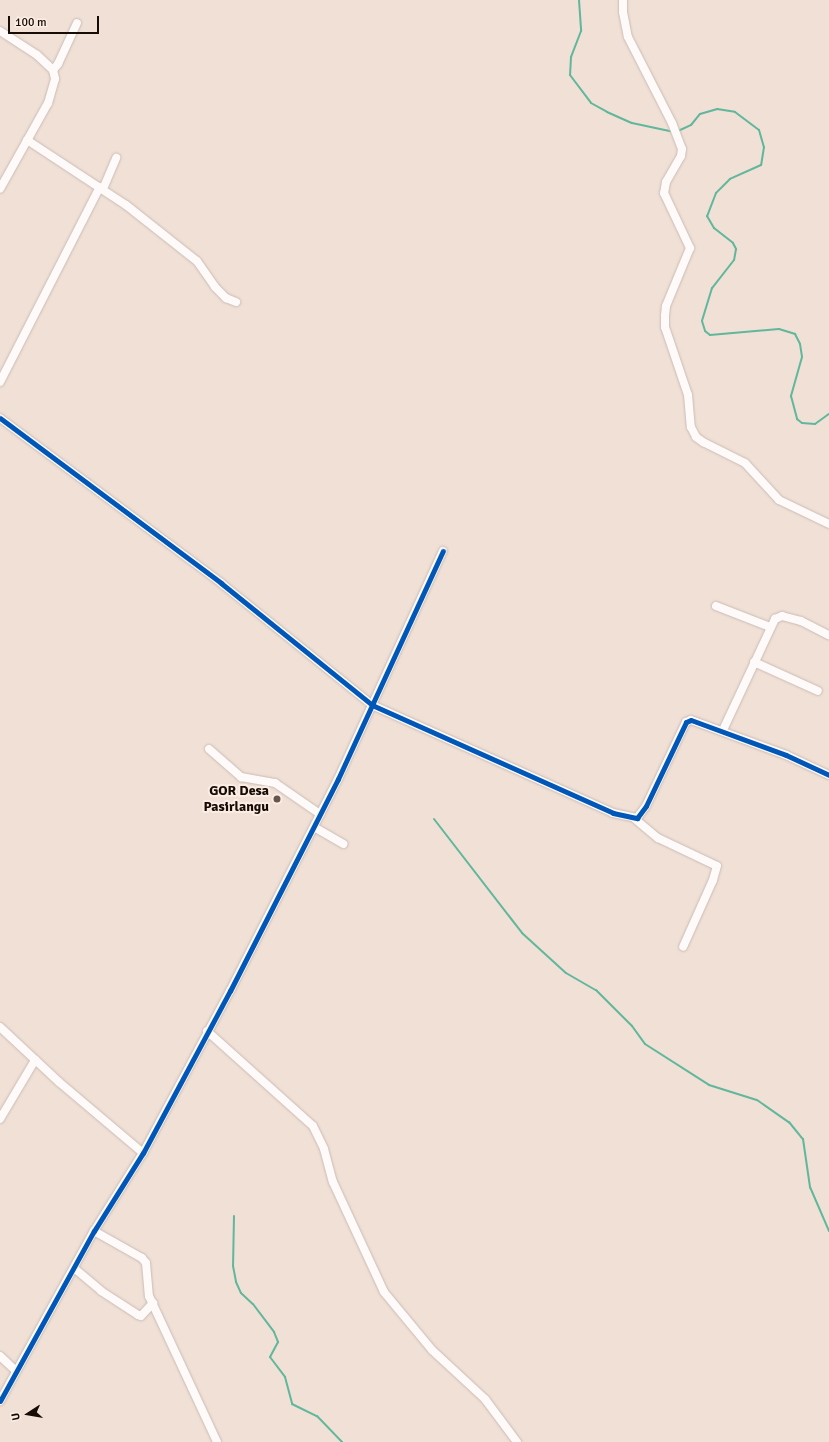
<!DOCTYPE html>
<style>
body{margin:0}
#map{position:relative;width:829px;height:1442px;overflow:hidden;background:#f0e0d6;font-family:Signika,sans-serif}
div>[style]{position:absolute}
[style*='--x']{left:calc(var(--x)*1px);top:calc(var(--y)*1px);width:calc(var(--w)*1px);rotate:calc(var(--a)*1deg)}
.stream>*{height:2px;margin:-1px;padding:0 1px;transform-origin:1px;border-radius:1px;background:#60b79c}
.roads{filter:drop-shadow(0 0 1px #cabcb4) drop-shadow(0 0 1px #cabcb4)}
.minor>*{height:8px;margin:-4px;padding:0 4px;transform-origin:4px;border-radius:4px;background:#fdfaf9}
.cycleway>*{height:5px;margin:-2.5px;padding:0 2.5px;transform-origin:2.5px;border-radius:2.5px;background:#0057b8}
.dots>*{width:11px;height:11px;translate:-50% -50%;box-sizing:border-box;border:2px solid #fcede4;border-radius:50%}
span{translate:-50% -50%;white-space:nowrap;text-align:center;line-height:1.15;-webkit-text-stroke:4px #fcede4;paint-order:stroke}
.poi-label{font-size:14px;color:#170b05;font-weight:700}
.right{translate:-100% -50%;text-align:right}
.north{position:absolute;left:8px;top:1394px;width:40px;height:40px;-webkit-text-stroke:3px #fcede4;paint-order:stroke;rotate:258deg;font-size:11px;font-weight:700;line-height:16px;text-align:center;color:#170b05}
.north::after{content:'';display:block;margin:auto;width:14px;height:18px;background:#170b05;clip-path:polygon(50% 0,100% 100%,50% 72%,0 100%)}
.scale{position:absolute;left:8px;top:16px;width:91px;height:18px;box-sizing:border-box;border:2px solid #170b05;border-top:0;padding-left:5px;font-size:12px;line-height:14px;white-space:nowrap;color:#170b05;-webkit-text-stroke:3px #fcede4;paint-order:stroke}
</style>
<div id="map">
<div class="stream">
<i style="--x:579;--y:0;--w:31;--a:86"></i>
<i style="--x:581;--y:31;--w:28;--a:111"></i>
<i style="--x:571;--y:57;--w:18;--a:93"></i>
<i style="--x:570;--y:75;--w:35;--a:53"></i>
<i style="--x:591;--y:103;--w:18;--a:29"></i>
<i style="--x:607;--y:112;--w:27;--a:24"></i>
<i style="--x:632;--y:123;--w:43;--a:12.1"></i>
<i style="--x:678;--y:131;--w:14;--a:-25"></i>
<i style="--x:691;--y:125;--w:14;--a:-51"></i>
<i style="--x:700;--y:114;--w:18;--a:-16"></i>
<i style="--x:717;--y:109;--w:18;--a:9"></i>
<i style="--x:735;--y:112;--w:30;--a:37"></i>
<i style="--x:759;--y:130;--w:18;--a:74"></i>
<i style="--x:764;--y:147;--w:18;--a:99"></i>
<i style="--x:761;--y:165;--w:34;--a:156"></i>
<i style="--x:730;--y:179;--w:20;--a:135"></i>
<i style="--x:716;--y:193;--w:25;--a:111"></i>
<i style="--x:707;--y:216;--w:14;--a:60"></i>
<i style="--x:714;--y:228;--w:24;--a:38"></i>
<i style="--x:733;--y:243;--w:7;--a:63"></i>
<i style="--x:736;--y:249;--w:11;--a:100"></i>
<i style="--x:734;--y:260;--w:36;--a:128"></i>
<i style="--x:712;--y:288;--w:34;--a:107"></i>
<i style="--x:702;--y:321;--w:10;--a:73"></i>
<i style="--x:705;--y:331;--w:6;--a:39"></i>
<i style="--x:710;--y:335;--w:69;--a:-5"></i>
<i style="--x:779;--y:329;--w:17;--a:17"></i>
<i style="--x:795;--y:334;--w:11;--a:63"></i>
<i style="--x:800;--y:344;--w:13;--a:81"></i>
<i style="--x:802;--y:357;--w:41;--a:105.8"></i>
<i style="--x:791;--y:396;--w:24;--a:75"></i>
<i style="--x:797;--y:419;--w:6;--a:39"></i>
<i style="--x:802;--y:423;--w:13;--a:4"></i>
<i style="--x:815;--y:424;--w:17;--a:-36"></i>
<i style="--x:434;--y:819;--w:144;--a:52.3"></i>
<i style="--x:522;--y:933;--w:59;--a:42.3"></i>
<i style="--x:566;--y:973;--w:34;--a:30"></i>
<i style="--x:596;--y:990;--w:51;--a:45"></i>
<i style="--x:632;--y:1026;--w:22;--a:54"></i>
<i style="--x:645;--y:1044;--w:76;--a:32.6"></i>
<i style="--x:709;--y:1085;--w:50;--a:17.4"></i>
<i style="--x:757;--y:1100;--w:39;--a:35"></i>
<i style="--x:789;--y:1122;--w:22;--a:51"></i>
<i style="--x:803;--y:1139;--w:49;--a:81.7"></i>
<i style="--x:810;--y:1187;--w:48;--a:66.6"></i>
<i style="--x:234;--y:1216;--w:50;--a:91.1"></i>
<i style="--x:233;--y:1266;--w:16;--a:79"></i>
<i style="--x:236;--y:1282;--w:12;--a:66"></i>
<i style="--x:241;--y:1293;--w:16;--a:43"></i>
<i style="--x:253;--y:1304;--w:35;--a:53"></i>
<i style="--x:274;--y:1332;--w:11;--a:68"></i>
<i style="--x:278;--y:1342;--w:17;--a:118"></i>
<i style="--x:270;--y:1357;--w:25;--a:53"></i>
<i style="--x:285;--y:1377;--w:28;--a:75"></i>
<i style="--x:292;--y:1404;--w:28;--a:26"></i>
<i style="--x:317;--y:1416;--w:36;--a:46"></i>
</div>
<div class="roads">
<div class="minor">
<i style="--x:623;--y:0;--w:12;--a:90"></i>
<i style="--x:623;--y:12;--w:25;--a:79"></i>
<i style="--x:628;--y:37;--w:97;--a:62.9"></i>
<i style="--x:672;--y:123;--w:28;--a:69"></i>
<i style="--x:682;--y:149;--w:7;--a:98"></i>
<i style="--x:681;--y:156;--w:30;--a:120"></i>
<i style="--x:666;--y:182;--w:11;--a:100"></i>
<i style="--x:664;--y:193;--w:61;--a:64.7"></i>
<i style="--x:690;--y:248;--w:63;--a:112.5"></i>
<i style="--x:666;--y:306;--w:10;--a:96"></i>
<i style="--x:665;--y:316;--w:11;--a:90"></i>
<i style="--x:665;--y:327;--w:72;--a:71.3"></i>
<i style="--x:688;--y:395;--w:32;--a:85"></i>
<i style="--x:691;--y:427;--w:11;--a:63"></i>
<i style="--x:696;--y:437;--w:9;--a:36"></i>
<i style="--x:703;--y:442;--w:47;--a:26.6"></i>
<i style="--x:745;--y:463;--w:50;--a:47.4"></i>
<i style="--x:779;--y:500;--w:55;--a:25.6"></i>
<i style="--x:0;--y:31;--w:44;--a:33"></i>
<i style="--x:37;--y:55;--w:22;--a:43"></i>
<i style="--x:53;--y:70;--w:9;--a:77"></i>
<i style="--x:55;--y:79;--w:25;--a:106"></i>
<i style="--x:48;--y:103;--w:98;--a:119.2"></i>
<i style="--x:53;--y:70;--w:8;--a:-50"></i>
<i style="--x:58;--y:64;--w:45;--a:-65.1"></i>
<i style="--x:27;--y:140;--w:118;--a:33.3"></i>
<i style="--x:126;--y:205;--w:90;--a:38.3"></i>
<i style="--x:197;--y:261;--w:32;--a:55"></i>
<i style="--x:215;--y:287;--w:16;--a:45"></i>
<i style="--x:226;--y:298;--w:11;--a:22"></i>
<i style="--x:103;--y:189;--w:34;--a:-67"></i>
<i style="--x:0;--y:382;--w:219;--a:-62.9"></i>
<i style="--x:0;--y:418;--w:276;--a:36.7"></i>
<i style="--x:221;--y:583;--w:194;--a:38.9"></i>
<i style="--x:372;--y:705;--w:264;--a:24.1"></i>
<i style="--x:613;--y:813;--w:25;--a:12"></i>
<i style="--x:637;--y:818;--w:15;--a:-53"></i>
<i style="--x:646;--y:806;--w:93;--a:-64.5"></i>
<i style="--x:686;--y:722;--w:5;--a:-22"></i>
<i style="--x:691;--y:720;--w:101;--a:20.2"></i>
<i style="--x:786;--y:755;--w:47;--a:24.9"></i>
<i style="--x:716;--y:606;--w:58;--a:21.3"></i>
<i style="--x:754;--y:662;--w:70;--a:24.4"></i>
<i style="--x:723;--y:730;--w:123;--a:-64.9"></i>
<i style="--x:775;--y:619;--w:8;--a:-23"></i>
<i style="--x:782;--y:616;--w:20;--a:15"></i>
<i style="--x:801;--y:621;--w:31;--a:27"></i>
<i style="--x:209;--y:749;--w:43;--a:41.2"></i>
<i style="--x:241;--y:777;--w:35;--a:10"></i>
<i style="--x:275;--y:783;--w:55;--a:34.6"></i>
<i style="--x:635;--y:819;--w:30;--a:40"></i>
<i style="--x:658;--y:838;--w:65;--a:25.4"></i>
<i style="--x:717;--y:866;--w:15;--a:106"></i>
<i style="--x:713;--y:880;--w:73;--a:114.1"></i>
<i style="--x:314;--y:827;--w:34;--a:30"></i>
<i style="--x:0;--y:1027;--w:81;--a:43"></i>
<i style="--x:59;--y:1082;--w:110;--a:40.2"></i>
<i style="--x:207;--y:1031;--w:142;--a:41.9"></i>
<i style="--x:313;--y:1126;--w:25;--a:64"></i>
<i style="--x:324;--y:1149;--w:34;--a:75"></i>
<i style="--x:333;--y:1182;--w:121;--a:65.1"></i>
<i style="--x:384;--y:1292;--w:75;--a:50.4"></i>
<i style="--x:432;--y:1350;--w:72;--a:42.8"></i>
<i style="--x:485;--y:1399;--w:54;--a:53.3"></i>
<i style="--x:0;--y:1119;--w:69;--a:-59.3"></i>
<i style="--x:94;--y:1231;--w:55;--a:29.4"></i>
<i style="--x:142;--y:1258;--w:6;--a:51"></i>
<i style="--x:146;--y:1263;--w:33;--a:85"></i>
<i style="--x:149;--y:1296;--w:161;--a:65"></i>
<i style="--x:74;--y:1268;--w:35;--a:40"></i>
<i style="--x:101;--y:1291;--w:44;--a:33"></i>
<i style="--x:138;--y:1315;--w:3;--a:18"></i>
<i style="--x:141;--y:1316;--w:18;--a:-47"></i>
<i style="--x:0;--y:1356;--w:21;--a:43"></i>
<i style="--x:0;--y:1401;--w:194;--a:-61.1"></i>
<i style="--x:94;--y:1231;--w:92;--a:-57.9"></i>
<i style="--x:143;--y:1153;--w:184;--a:-61.8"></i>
<i style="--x:230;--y:991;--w:238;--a:-63"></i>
<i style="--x:338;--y:779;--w:251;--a:-65.3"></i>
</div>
</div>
<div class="cycleway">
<i style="--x:0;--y:418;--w:276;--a:36.7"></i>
<i style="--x:221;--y:583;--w:194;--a:38.9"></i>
<i style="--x:372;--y:705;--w:264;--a:24.1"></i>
<i style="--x:613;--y:813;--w:25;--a:12"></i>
<i style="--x:637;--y:818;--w:15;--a:-53"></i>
<i style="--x:646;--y:806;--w:93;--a:-64.5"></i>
<i style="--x:686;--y:722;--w:5;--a:-22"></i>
<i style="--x:691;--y:720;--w:101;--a:20.2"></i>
<i style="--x:786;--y:755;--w:47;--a:24.9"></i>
<i style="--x:0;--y:1401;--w:194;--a:-61.1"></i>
<i style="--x:94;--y:1231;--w:92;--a:-57.9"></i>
<i style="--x:143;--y:1153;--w:184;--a:-61.8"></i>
<i style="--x:230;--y:991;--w:238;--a:-63"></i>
<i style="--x:338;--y:779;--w:251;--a:-65.3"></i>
</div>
<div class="dots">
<i style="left:277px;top:799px;background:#63564e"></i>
</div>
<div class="poi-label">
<span class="right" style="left:269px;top:799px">GOR Desa<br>Pasirlangu</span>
</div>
<div class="north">U</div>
<div class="scale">100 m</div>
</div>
